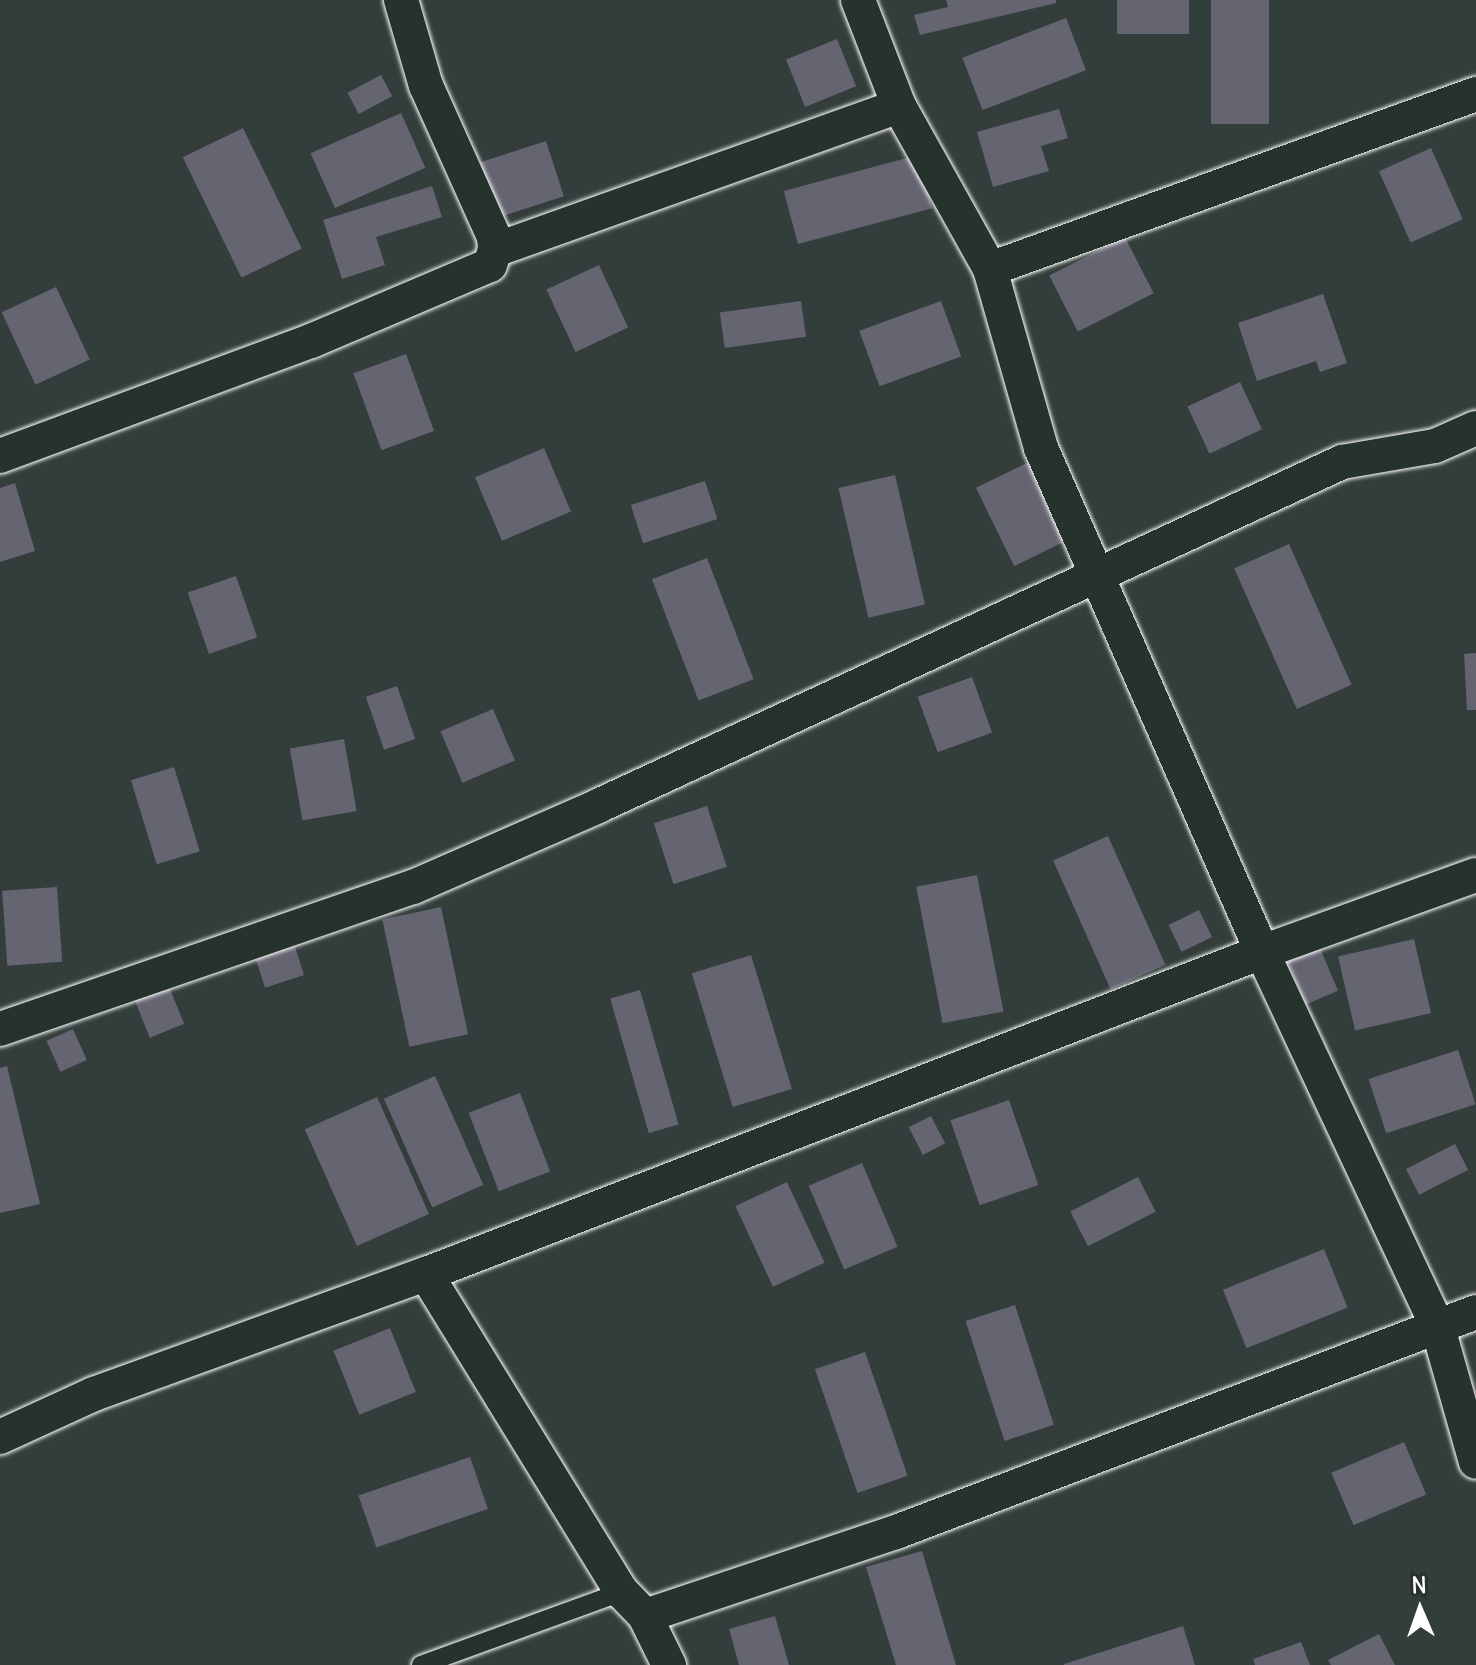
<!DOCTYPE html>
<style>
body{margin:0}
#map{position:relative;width:1476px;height:1665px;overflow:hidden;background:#333d3b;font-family:Delius,sans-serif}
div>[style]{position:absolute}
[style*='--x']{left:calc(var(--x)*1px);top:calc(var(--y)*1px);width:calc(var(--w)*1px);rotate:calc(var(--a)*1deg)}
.building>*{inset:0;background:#656471;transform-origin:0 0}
.roads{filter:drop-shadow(0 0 2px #fff) drop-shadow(0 0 2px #fff)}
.service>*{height:18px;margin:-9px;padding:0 9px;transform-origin:9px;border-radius:9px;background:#26332d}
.minor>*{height:34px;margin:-17px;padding:0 17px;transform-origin:17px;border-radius:17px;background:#26332d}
span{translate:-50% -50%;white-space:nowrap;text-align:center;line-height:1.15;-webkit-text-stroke:6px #26332d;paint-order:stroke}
.north{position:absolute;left:1380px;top:1569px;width:80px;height:80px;-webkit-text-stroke:6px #26332d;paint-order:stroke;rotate:358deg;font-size:22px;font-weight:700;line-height:32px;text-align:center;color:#fff}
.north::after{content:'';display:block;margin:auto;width:28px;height:36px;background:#fff;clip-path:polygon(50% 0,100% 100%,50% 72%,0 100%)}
</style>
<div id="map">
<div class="building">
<i style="clip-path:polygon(946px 0,1056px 0,1056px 3px,920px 35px,914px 15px,948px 7px)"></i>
<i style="left:1117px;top:0;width:72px;height:34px"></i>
<i style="left:1211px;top:0;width:58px;height:124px"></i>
<i style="left:1066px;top:18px;width:56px;height:111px;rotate:69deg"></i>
<i style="left:837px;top:39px;width:51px;height:55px;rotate:68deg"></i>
<i style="left:381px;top:75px;width:24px;height:38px;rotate:62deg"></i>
<i style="clip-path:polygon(1059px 109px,1068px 138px,1041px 146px,1049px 171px,993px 187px,977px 132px)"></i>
<i style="left:401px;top:113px;width:60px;height:99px;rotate:66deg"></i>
<i style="left:243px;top:128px;width:134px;height:67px;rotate:64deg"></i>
<i style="left:546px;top:141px;width:58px;height:69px;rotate:72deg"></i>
<i style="left:1431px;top:148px;width:78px;height:57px;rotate:66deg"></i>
<i style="left:918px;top:155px;width:55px;height:139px;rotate:75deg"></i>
<i style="clip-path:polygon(432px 186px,442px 217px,376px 237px,385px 265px,342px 279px,323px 220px)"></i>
<i style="left:1125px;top:237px;width:63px;height:85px;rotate:63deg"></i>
<i style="left:599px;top:265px;width:69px;height:58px;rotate:65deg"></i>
<i style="left:56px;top:287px;width:80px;height:60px;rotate:65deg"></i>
<i style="clip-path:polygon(1323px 294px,1347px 363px,1320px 372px,1316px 361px,1257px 381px,1238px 323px)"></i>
<i style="left:801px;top:301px;width:36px;height:82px;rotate:82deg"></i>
<i style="left:941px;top:301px;width:59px;height:87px;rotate:70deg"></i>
<i style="left:406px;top:354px;width:82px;height:56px;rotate:70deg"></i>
<i style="left:1240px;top:382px;width:52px;height:58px;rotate:65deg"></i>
<i style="left:544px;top:448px;width:69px;height:75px;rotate:67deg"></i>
<i style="left:1029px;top:462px;width:87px;height:59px;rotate:64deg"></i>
<i style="left:895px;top:475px;width:133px;height:58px;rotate:77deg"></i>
<i style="left:705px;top:481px;width:40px;height:78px;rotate:72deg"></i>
<i style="clip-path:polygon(15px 483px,35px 551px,0 562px,0 488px)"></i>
<i style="left:1289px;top:544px;width:154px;height:60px;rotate:66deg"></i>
<i style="left:707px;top:558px;width:130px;height:59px;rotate:69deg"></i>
<i style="left:236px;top:576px;width:65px;height:51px;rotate:71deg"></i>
<i style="clip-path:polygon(1476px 653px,1476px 710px,1467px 710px,1464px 654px)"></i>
<i style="left:972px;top:677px;width:59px;height:58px;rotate:70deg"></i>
<i style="left:397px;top:686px;width:56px;height:33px;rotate:71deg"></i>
<i style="left:493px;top:709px;width:56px;height:57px;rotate:67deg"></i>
<i style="left:344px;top:739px;width:73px;height:55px;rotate:80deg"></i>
<i style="left:174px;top:767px;width:88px;height:45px;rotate:73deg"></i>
<i style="left:707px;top:806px;width:64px;height:56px;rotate:72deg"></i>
<i style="left:1108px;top:836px;width:141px;height:60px;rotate:66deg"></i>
<i style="left:977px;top:875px;width:139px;height:62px;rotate:79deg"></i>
<i style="left:57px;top:887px;width:75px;height:55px;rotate:86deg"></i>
<i style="left:441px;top:907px;width:130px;height:60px;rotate:78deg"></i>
<i style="left:1199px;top:910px;width:30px;height:34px;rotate:64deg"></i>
<i style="left:292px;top:938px;width:39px;height:41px;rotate:72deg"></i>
<i style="left:1414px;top:939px;width:76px;height:78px;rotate:77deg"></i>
<i style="left:1317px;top:941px;width:54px;height:35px;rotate:67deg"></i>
<i style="left:751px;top:955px;width:140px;height:62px;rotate:73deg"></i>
<i style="left:168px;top:984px;width:43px;height:37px;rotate:68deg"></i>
<i style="left:640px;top:990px;width:140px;height:31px;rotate:74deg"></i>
<i style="left:73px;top:1029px;width:34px;height:29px;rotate:66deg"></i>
<i style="left:1458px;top:1050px;width:57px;height:94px;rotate:72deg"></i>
<i style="clip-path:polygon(7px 1066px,40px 1204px,0 1213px,0 1068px)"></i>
<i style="left:435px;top:1076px;width:119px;height:56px;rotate:66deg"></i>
<i style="left:520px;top:1093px;width:84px;height:55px;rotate:69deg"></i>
<i style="left:377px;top:1097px;width:128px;height:79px;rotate:66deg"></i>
<i style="left:1009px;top:1100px;width:90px;height:62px;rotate:71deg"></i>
<i style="left:931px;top:1116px;width:31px;height:25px;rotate:63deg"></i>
<i style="left:1455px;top:1144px;width:29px;height:55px;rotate:63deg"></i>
<i style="left:862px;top:1163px;width:91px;height:58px;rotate:67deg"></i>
<i style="left:1138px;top:1177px;width:39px;height:76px;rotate:63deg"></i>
<i style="left:787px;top:1182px;width:89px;height:57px;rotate:65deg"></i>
<i style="left:1324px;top:1249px;width:63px;height:109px;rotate:68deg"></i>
<i style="left:1015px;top:1305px;width:126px;height:52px;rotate:72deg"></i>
<i style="left:390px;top:1328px;width:69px;height:61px;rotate:68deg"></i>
<i style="left:865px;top:1352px;width:131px;height:53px;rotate:71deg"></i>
<i style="left:1404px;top:1442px;width:57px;height:79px;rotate:67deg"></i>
<i style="left:470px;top:1457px;width:55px;height:118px;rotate:71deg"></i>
<i style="clip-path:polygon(922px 1551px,956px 1665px,896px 1665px,866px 1567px)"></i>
<i style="clip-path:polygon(775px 1616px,789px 1665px,739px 1665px,729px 1629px)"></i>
<i style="clip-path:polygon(1183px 1626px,1195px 1665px,1064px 1665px,1064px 1664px)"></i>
<i style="clip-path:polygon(1379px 1634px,1395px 1665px,1331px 1665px,1328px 1660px)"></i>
<i style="clip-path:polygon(1301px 1642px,1310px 1665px,1255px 1665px,1253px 1659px)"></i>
</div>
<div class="roads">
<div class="service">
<i style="--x:421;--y:1665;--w:214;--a:-20"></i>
</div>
<div class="minor">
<i style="--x:858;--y:0;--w:114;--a:68.9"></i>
<i style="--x:899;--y:106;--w:187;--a:60.8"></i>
<i style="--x:990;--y:269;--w:186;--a:74.1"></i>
<i style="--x:1041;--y:448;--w:550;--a:66.32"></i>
<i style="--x:1262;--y:952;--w:415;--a:64.9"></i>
<i style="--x:1438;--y:1328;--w:139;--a:74.2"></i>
<i style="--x:495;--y:250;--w:429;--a:-19.6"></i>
<i style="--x:990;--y:269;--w:517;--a:-19.8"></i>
<i style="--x:0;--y:456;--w:332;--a:-20.3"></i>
<i style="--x:311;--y:341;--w:194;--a:-23"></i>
<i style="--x:490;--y:265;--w:16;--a:-72"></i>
<i style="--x:495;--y:250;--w:13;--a:-94"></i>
<i style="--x:494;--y:237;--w:166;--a:-114.2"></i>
<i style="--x:426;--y:86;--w:90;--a:-106.2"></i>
<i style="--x:0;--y:1029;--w:437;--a:-19"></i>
<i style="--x:413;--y:887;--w:202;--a:-23.6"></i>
<i style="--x:598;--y:806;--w:820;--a:-24.81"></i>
<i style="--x:1342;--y:462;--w:94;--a:-9.8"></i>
<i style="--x:1435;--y:446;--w:45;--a:-23.7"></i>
<i style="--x:426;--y:1274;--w:374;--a:58.4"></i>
<i style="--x:622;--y:1592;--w:33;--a:46"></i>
<i style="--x:645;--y:1616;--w:265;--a:-18.5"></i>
<i style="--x:896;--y:1532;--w:620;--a:-20.77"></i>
<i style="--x:0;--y:1437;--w:103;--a:-24.6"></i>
<i style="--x:94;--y:1394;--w:353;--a:-19.9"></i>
<i style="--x:426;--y:1274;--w:896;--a:-21.07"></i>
<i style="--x:1262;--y:952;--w:227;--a:-19.8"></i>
<i style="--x:645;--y:1616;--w:55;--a:63.9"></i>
</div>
</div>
<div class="north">N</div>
</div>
